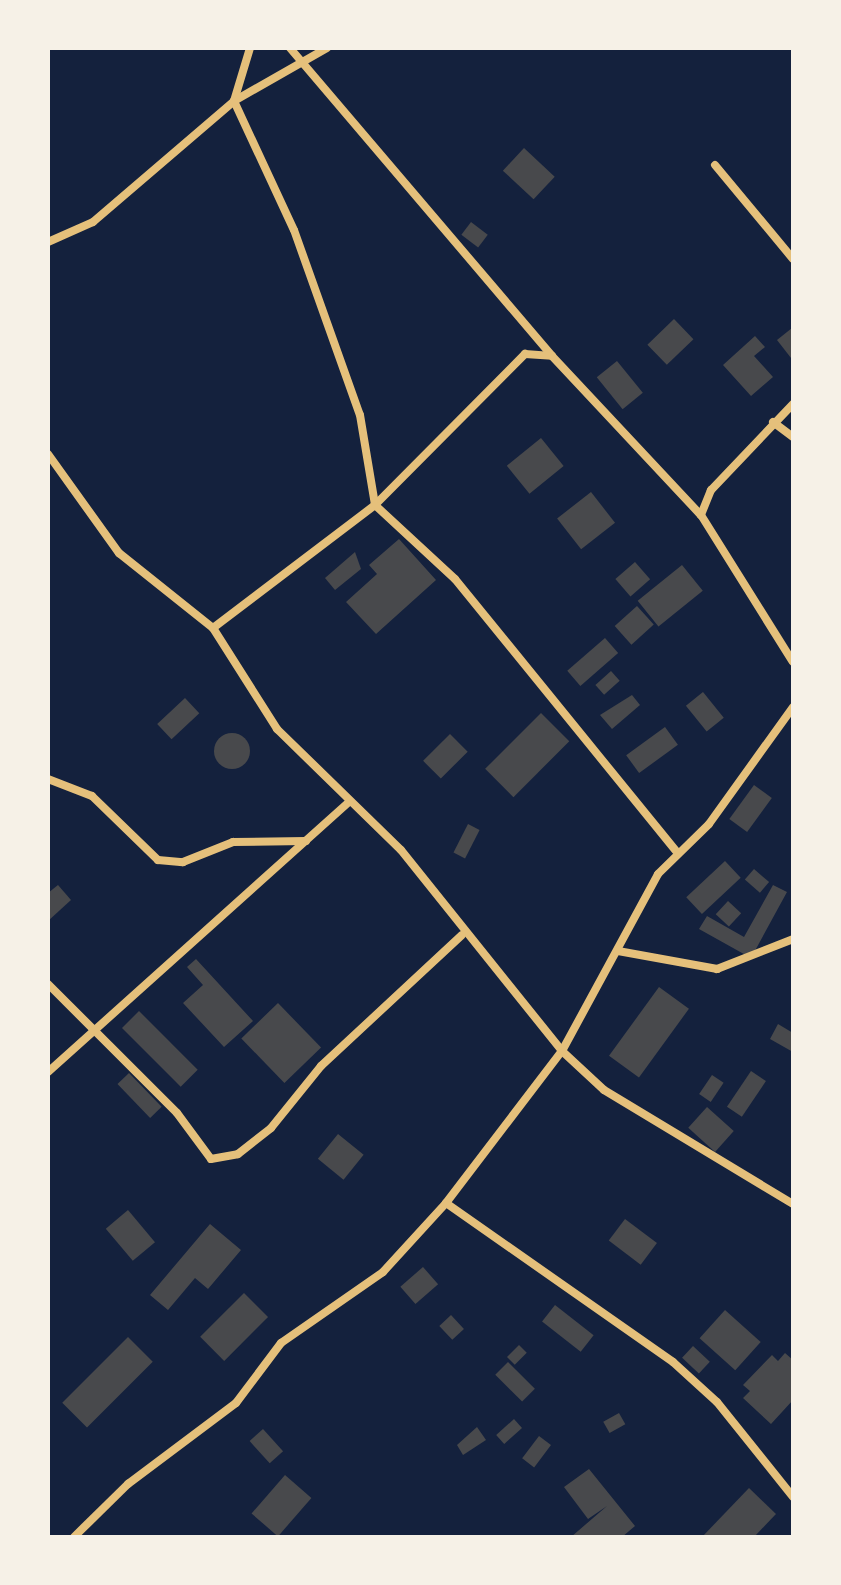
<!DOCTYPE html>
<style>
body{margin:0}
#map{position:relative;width:841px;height:1585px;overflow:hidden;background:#14213d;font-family:Helvetica,sans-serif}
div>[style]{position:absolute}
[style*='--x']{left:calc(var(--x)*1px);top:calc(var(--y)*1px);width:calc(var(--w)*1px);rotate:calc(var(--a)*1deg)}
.building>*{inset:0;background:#48494c;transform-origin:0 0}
.round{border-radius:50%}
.minor>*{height:8px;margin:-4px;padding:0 4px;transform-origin:4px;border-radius:4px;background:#e5c07b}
span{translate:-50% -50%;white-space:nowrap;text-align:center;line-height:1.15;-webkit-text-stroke:6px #f6f1e7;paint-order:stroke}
.frame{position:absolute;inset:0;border:50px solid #f6f1e7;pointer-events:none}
</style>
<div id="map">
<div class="building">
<i style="left:524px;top:148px;width:42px;height:31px;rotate:43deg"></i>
<i style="left:471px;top:222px;width:21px;height:16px;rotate:37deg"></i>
<i style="left:674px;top:319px;width:28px;height:37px;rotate:46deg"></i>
<i style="clip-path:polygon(792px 328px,793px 356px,791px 358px,777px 340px)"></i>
<i style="clip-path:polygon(755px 336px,765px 347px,754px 356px,773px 377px,751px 396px,723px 365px)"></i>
<i style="left:617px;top:361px;width:41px;height:26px;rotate:51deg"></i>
<i style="left:541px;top:438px;width:36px;height:44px;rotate:51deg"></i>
<i style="left:591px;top:492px;width:39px;height:43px;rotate:52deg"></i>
<i style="clip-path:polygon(399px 539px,436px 580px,376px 634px,346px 602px,377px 574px,369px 565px)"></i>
<i style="clip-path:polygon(355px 552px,361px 569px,335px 590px,325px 578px)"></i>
<i style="left:635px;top:562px;width:23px;height:26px;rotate:49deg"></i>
<i style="left:682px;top:565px;width:33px;height:57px;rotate:51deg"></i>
<i style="left:637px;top:606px;width:25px;height:30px;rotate:48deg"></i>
<i style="left:605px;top:638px;width:20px;height:50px;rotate:49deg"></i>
<i style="left:611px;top:671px;width:13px;height:21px;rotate:48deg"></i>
<i style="left:703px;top:692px;width:33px;height:22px;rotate:51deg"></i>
<i style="clip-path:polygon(632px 695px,640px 705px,612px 729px,600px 715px)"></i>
<i style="left:185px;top:698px;width:21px;height:38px;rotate:47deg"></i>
<i style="left:541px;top:713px;width:40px;height:79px;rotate:45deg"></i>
<i style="left:665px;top:727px;width:22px;height:48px;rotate:54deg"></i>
<i class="round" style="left:214px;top:733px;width:36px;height:36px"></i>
<i style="left:450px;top:734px;width:25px;height:38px;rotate:45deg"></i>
<i style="left:754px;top:785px;width:22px;height:42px;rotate:36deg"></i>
<i style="left:468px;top:824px;width:13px;height:32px;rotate:27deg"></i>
<i style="left:725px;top:861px;width:23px;height:53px;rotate:47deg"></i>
<i style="left:754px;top:869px;width:20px;height:14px;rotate:41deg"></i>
<i style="clip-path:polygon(58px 885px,71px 900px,48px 921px,48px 893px)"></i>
<i style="clip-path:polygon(773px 885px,787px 892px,751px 958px,699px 929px,707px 916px,744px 937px)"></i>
<i style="left:728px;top:901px;width:18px;height:18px;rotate:43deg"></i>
<i style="clip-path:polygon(196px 959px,253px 1021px,224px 1047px,183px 1003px,203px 985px,187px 967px)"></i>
<i style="left:659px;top:987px;width:37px;height:85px;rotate:36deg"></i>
<i style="left:278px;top:1003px;width:62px;height:51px;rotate:46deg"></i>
<i style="left:139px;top:1011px;width:83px;height:24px;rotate:45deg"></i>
<i style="clip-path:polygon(778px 1024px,793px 1033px,793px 1052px,770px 1039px)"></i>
<i style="left:751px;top:1071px;width:18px;height:43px;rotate:34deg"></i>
<i style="left:129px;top:1073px;width:47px;height:16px;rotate:46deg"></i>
<i style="left:712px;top:1075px;width:14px;height:23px;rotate:34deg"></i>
<i style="left:707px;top:1107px;width:36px;height:28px;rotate:42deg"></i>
<i style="left:338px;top:1134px;width:33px;height:32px;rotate:39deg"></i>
<i style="left:128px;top:1210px;width:42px;height:29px;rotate:50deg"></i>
<i style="left:625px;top:1219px;width:40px;height:27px;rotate:37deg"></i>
<i style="clip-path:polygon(210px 1224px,241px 1250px,208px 1289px,195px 1278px,168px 1310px,150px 1295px)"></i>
<i style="left:423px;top:1267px;width:23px;height:30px;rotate:49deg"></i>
<i style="left:244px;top:1293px;width:34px;height:62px;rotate:45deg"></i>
<i style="left:555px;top:1305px;width:49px;height:21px;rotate:38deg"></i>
<i style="left:725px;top:1310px;width:48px;height:38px;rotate:42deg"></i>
<i style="left:451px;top:1315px;width:19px;height:16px;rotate:47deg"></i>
<i style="left:128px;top:1337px;width:35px;height:93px;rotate:45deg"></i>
<i style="left:519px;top:1345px;width:11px;height:17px;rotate:45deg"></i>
<i style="left:693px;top:1346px;width:23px;height:16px;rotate:43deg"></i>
<i style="clip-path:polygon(785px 1353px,793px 1360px,793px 1400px,771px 1424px,743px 1398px,750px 1391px,743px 1385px,772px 1355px,778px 1361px)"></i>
<i style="left:508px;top:1362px;width:38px;height:18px;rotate:45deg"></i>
<i style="left:619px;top:1413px;width:13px;height:18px;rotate:61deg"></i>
<i style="left:514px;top:1419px;width:12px;height:24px;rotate:48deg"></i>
<i style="clip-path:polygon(477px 1427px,486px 1440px,463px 1455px,457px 1445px)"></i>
<i style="left:263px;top:1429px;width:30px;height:18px;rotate:48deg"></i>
<i style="left:539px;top:1436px;width:15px;height:28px;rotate:37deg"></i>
<i style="clip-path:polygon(589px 1469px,635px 1526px,622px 1537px,571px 1537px,607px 1506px,588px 1519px,564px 1487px)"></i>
<i style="left:285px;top:1475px;width:35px;height:51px;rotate:41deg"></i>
<i style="clip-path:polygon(749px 1488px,776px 1514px,754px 1537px,702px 1537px)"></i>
</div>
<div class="minor">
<i style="--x:250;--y:48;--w:55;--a:106.8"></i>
<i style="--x:234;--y:101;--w:142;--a:65.1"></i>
<i style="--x:294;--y:230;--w:196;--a:70.4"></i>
<i style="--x:360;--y:415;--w:91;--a:80.5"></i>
<i style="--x:375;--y:505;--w:213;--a:-45.2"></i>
<i style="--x:525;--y:354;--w:27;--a:4"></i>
<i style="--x:290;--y:48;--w:404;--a:49.6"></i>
<i style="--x:552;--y:356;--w:218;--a:46.9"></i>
<i style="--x:715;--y:165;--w:122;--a:50.3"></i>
<i style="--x:48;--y:242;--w:49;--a:-24"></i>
<i style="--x:93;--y:222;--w:186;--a:-40.6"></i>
<i style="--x:234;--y:101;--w:107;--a:-29.7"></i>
<i style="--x:793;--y:404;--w:119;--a:133.6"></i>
<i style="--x:711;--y:490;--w:27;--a:112"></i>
<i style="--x:701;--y:515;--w:173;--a:58"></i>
<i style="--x:773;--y:422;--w:25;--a:37"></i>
<i style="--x:48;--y:454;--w:122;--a:54.4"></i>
<i style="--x:119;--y:553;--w:120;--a:38.6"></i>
<i style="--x:213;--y:628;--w:120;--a:57.6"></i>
<i style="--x:277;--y:729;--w:173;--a:44.3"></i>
<i style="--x:401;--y:850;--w:258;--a:51.3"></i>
<i style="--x:562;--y:1051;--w:57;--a:42.9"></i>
<i style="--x:604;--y:1090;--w:221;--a:31.1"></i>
<i style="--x:213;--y:628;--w:203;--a:-37.2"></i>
<i style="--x:375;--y:505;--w:109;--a:42.8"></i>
<i style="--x:455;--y:579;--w:350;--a:50.9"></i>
<i style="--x:48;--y:779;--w:47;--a:21.1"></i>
<i style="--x:92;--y:796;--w:92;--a:44.1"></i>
<i style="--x:158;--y:860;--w:25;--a:5"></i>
<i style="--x:183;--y:862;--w:54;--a:-21.8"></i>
<i style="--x:233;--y:842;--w:73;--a:-0.8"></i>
<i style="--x:618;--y:951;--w:101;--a:10.3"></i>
<i style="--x:717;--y:969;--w:82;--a:-21.5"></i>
<i style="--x:48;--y:984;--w:182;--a:45"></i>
<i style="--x:177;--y:1113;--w:57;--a:53.5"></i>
<i style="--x:211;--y:1159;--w:27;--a:-10"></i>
<i style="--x:238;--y:1154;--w:42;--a:-38.2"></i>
<i style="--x:271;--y:1128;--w:80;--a:-51.1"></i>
<i style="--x:321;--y:1066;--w:192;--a:-42.9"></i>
<i style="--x:48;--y:1072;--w:403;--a:-41.9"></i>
<i style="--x:446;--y:1203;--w:277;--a:35"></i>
<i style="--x:673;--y:1362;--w:59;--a:42.3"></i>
<i style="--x:717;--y:1402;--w:122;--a:51.3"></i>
<i style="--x:74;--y:1537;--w:76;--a:-44.5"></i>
<i style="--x:128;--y:1484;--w:135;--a:-36.9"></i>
<i style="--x:236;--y:1403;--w:75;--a:-53.1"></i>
<i style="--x:281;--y:1343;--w:124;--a:-34.8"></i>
<i style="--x:383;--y:1272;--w:93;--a:-47.6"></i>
<i style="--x:446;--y:1203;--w:191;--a:-52.7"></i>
<i style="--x:562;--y:1051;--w:201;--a:-61.5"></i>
<i style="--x:658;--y:874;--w:71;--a:-44.4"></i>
<i style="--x:709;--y:824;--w:144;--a:-54.3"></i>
</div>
<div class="frame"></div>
</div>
